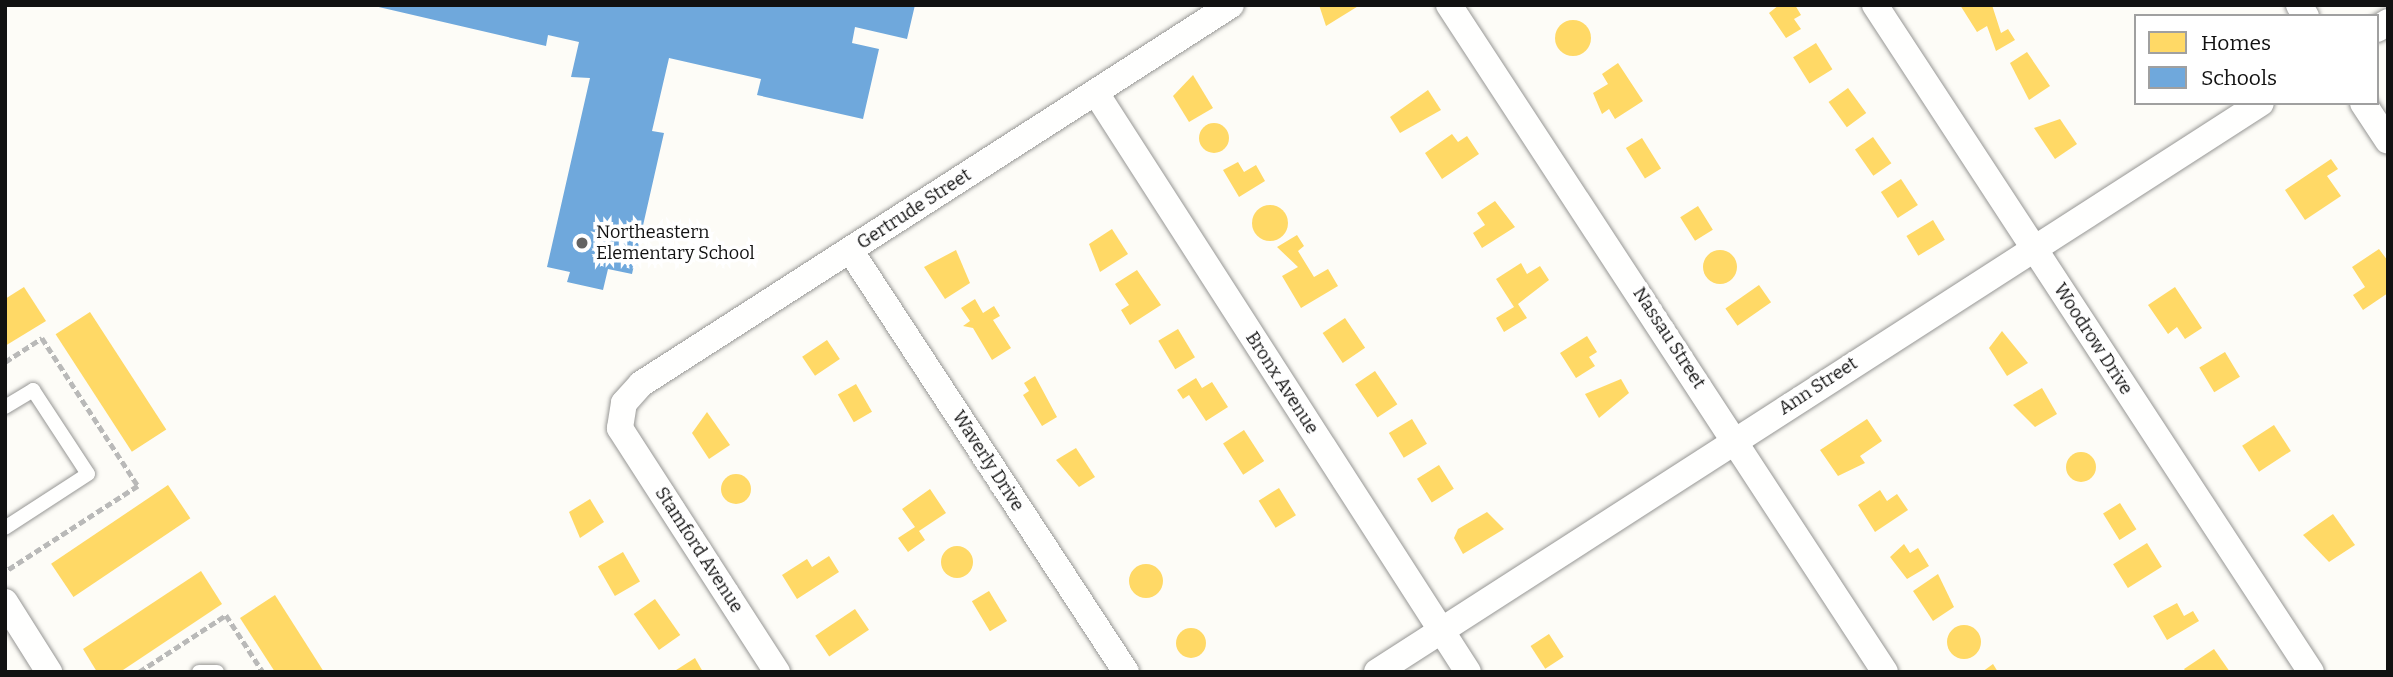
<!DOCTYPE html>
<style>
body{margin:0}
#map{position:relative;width:2393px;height:677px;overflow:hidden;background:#fdfcf7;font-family:Bitter,serif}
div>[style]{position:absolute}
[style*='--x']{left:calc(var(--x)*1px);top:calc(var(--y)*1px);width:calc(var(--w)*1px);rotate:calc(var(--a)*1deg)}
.homes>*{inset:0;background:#ffd966;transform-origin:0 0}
.round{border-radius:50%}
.schools>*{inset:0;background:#6fa8dc}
.path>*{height:4.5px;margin-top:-2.25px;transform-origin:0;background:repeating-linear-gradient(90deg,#b9b9b8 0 7px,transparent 0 10.5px)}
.roads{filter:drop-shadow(0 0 2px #979795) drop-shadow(0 0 2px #979795)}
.lane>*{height:14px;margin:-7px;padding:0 7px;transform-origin:7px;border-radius:7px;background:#fffffe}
.street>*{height:26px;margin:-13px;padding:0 13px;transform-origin:13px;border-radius:13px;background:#fffffe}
.dots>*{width:19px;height:19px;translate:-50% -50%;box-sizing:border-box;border:4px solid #fff;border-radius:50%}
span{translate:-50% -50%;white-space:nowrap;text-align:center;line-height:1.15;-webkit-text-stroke:7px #fff;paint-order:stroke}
.street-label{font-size:18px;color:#111}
.poi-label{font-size:18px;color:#111}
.left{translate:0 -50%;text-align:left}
.frame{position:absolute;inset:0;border:7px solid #111;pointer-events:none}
.legend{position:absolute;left:2134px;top:14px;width:245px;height:91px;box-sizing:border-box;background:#fff;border:2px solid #a0a0a0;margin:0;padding:9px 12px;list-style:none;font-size:21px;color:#111}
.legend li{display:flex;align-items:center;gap:14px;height:35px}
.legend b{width:35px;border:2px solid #a0a0a0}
</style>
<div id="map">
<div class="homes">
<i style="clip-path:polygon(1319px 5px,1360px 5px,1326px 26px)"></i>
<i style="clip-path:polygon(1779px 5px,1795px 5px,1801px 15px,1794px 19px,1801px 29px,1786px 38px,1769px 13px)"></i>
<i style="clip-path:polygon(1960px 5px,1992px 5px,2001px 33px,2008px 29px,2015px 40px,1996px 51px,1987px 26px,1977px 32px)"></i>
<i class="round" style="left:1555px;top:20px;width:36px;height:36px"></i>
<i style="left:1816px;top:43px;width:31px;height:27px;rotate:58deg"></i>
<i style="clip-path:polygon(2027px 52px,2050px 86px,2029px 100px,2010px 63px)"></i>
<i style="clip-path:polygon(1618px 63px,1643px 101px,1615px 119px,1609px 109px,1602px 114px,1593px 93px,1608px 84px,1602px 74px)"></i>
<i style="clip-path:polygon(1193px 75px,1213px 108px,1189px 122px,1173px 96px)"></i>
<i style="left:1848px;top:88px;width:31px;height:24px;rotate:54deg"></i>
<i style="clip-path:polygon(1428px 90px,1441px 110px,1400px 133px,1390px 117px)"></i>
<i style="clip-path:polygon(2060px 119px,2077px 144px,2055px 159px,2034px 128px)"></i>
<i class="round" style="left:1199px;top:123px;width:30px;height:30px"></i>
<i style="clip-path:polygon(1452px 134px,1458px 142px,1467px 136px,1479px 154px,1442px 179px,1425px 153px)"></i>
<i style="left:1873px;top:137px;width:32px;height:22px;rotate:55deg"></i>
<i style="left:1642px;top:138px;width:36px;height:19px;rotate:58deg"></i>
<i style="clip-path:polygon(2331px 159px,2338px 169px,2327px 176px,2341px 196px,2305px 220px,2285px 190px)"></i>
<i style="clip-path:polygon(1238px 162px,1244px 172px,1256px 165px,1265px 181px,1239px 197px,1223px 170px)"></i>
<i style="left:1901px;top:179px;width:31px;height:24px;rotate:57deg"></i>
<i style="clip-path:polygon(1495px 201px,1515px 227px,1482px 248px,1473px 233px,1485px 225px,1477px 213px)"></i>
<i class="round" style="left:1252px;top:205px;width:36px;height:36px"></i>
<i style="left:1698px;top:206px;width:28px;height:21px;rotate:58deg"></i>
<i style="left:1933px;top:220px;width:23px;height:31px;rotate:59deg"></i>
<i style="clip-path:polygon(1112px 229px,1128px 254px,1100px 272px,1089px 244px)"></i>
<i style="clip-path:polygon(1297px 235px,1304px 246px,1298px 251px,1314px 277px,1328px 269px,1338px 286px,1301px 308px,1282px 276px,1298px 267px,1277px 247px)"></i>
<i style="clip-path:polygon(2379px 249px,2388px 261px,2388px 293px,2363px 310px,2353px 295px,2365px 287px,2352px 267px)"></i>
<i style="clip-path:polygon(956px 250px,970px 283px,945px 299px,924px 267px)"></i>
<i class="round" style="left:1703px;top:250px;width:34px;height:34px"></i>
<i style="clip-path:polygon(1521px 263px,1527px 274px,1540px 266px,1549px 280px,1518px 304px,1527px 318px,1504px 332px,1496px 318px,1514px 307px,1496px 279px)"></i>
<i style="clip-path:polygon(1137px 270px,1161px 305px,1130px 325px,1121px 310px,1129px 305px,1115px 284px)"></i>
<i style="left:1759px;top:285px;width:21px;height:41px;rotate:55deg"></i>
<i style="clip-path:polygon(24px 287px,46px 321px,5px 346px,5px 299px)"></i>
<i style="clip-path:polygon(2175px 287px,2202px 328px,2185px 339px,2177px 327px,2168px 334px,2148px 305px)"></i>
<i style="clip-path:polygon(975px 299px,983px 313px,994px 306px,1000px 316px,993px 320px,1011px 348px,992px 360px,973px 328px,963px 326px,970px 321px,961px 308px)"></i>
<i style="left:90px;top:312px;width:140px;height:41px;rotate:57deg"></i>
<i style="left:1345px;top:318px;width:36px;height:27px;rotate:56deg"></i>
<i style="left:1178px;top:329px;width:33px;height:23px;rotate:59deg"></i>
<i style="clip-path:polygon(2002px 331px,2028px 363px,2007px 376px,1989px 348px)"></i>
<i style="clip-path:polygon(1587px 336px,1597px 352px,1589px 357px,1595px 366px,1576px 378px,1560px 353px)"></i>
<i style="left:827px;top:340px;width:23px;height:30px;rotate:56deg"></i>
<i style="left:2225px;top:352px;width:29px;height:30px;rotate:59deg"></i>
<i style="left:1375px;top:371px;width:40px;height:24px;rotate:56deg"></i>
<i style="clip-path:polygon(1035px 376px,1057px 417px,1042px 426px,1023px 395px,1029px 391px,1024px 383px)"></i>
<i style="clip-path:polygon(1196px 378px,1202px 388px,1212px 382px,1228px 407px,1206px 421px,1189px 395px,1183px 399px,1177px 390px)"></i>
<i style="clip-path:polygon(1621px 379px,1629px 393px,1599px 418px,1585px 394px)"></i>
<i style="left:856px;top:384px;width:32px;height:21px;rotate:60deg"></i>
<i style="clip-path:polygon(2042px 388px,2057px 414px,2035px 427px,2013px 405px)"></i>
<i style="clip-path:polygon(707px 412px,730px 445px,709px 459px,692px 433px)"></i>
<i style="left:1412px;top:419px;width:29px;height:27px;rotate:59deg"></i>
<i style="clip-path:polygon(1867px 419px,1882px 441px,1860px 456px,1865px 463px,1838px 476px,1820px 450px)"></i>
<i style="left:2274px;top:425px;width:31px;height:38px;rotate:57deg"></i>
<i style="left:1244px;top:430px;width:37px;height:25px;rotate:57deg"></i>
<i style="clip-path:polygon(1076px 448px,1095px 477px,1079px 487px,1056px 460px)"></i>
<i class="round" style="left:2066px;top:452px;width:30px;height:30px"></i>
<i style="left:1439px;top:465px;width:28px;height:26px;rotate:58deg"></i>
<i class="round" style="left:721px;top:474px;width:30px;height:30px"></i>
<i style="left:168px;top:485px;width:40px;height:141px;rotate:56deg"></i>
<i style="left:1279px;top:488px;width:32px;height:24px;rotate:58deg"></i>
<i style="clip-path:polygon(930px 489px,946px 513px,919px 531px,925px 540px,908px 552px,898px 538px,915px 527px,902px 509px)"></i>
<i style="clip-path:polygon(1880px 490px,1887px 501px,1897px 494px,1908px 510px,1875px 532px,1858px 505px)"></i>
<i style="clip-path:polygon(590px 499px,604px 522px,580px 538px,569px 512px)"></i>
<i style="left:2120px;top:503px;width:31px;height:20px;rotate:58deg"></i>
<i style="clip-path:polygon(1487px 512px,1504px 529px,1463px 554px,1454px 538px,1458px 529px)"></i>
<i style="clip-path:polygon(2333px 514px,2355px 545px,2329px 562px,2303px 535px)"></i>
<i style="left:2147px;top:543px;width:28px;height:40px;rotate:58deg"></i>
<i style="clip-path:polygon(1904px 544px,1910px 553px,1918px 548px,1929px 566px,1907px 579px,1890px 557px)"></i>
<i class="round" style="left:941px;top:546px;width:32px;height:32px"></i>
<i style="left:623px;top:552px;width:34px;height:29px;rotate:60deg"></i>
<i style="clip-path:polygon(829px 556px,839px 572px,797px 599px,782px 575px,807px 559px,812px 567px)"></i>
<i class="round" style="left:1129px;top:564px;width:34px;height:34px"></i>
<i style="clip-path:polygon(201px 571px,222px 604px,120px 672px,97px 672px,83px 649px)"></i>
<i style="clip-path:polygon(1938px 574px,1954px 607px,1933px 621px,1913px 591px)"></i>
<i style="left:989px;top:591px;width:35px;height:20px;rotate:59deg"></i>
<i style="clip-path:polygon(275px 595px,324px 672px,275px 672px,240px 618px)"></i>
<i style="left:655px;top:599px;width:44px;height:26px;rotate:55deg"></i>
<i style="clip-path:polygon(2177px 603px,2184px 616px,2193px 611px,2199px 621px,2167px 640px,2153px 616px)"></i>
<i style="left:855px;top:609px;width:25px;height:48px;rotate:56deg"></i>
<i class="round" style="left:1947px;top:625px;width:34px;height:34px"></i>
<i class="round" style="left:1176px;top:628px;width:30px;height:30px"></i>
<i style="left:1549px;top:634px;width:27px;height:22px;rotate:57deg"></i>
<i style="clip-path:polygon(2214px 649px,2230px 672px,2186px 672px,2184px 669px)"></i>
<i style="clip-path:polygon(695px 658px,703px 672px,673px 672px)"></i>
<i style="clip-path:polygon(1993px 664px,1998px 672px,1982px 672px)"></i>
</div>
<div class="schools">
<i style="clip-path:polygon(370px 5px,915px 5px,907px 39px,855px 27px,852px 43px,879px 49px,863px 119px,757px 95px,761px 79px,669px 58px,652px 131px,664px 133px,632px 274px,608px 269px,603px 290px,567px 282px,570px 272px,547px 267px,590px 78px,571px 77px,579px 42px,548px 35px,546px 46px)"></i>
</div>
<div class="path">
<i style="--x:5;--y:362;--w:44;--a:-33"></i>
<i style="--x:42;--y:338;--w:176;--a:57"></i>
<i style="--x:138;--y:486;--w:158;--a:147.1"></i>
<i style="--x:139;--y:672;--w:104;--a:-33.2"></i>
<i style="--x:226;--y:615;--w:68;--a:57"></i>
</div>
<div class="roads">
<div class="lane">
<i style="--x:5;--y:407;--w:33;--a:-31"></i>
<i style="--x:33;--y:390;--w:100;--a:56.8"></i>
<i style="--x:88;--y:474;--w:99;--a:147"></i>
<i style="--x:199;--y:672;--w:18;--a:0"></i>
</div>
<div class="street">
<i style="--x:1449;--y:5;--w:797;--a:56.83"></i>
<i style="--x:1875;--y:5;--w:797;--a:56.83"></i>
<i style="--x:2299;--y:5;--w:13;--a:58"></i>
<i style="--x:2377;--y:29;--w:13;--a:-32"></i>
<i style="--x:1096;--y:93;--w:688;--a:57.28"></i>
<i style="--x:2363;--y:103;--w:45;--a:56.7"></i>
<i style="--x:850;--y:250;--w:504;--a:56.81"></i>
<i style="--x:5;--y:602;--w:83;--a:57.8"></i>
<i style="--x:777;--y:672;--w:290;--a:-122.8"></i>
<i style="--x:620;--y:428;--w:25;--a:-81"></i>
<i style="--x:624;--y:403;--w:25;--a:-48"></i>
<i style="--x:641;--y:384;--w:701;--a:-32.72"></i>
<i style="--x:1377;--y:672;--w:1051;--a:-32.77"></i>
</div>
</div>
<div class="dots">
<i style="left:582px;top:243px;background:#646362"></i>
</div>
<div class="street-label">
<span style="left:914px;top:209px;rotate:-33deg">Gertrude Street</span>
<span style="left:1669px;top:338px;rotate:57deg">Nassau Street</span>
<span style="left:2093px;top:339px;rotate:57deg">Woodrow Drive</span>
<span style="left:1282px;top:383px;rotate:57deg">Bronx Avenue</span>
<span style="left:1818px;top:386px;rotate:-33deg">Ann Street</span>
<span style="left:988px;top:461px;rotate:57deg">Waverly Drive</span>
<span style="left:699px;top:550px;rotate:57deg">Stamford Avenue</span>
</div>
<div class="poi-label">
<span class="left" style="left:596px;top:243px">Northeastern<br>Elementary School</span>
</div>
<div class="frame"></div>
<ul class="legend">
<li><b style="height:19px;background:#ffd966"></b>Homes</li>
<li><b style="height:19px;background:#6fa8dc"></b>Schools</li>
</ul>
</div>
